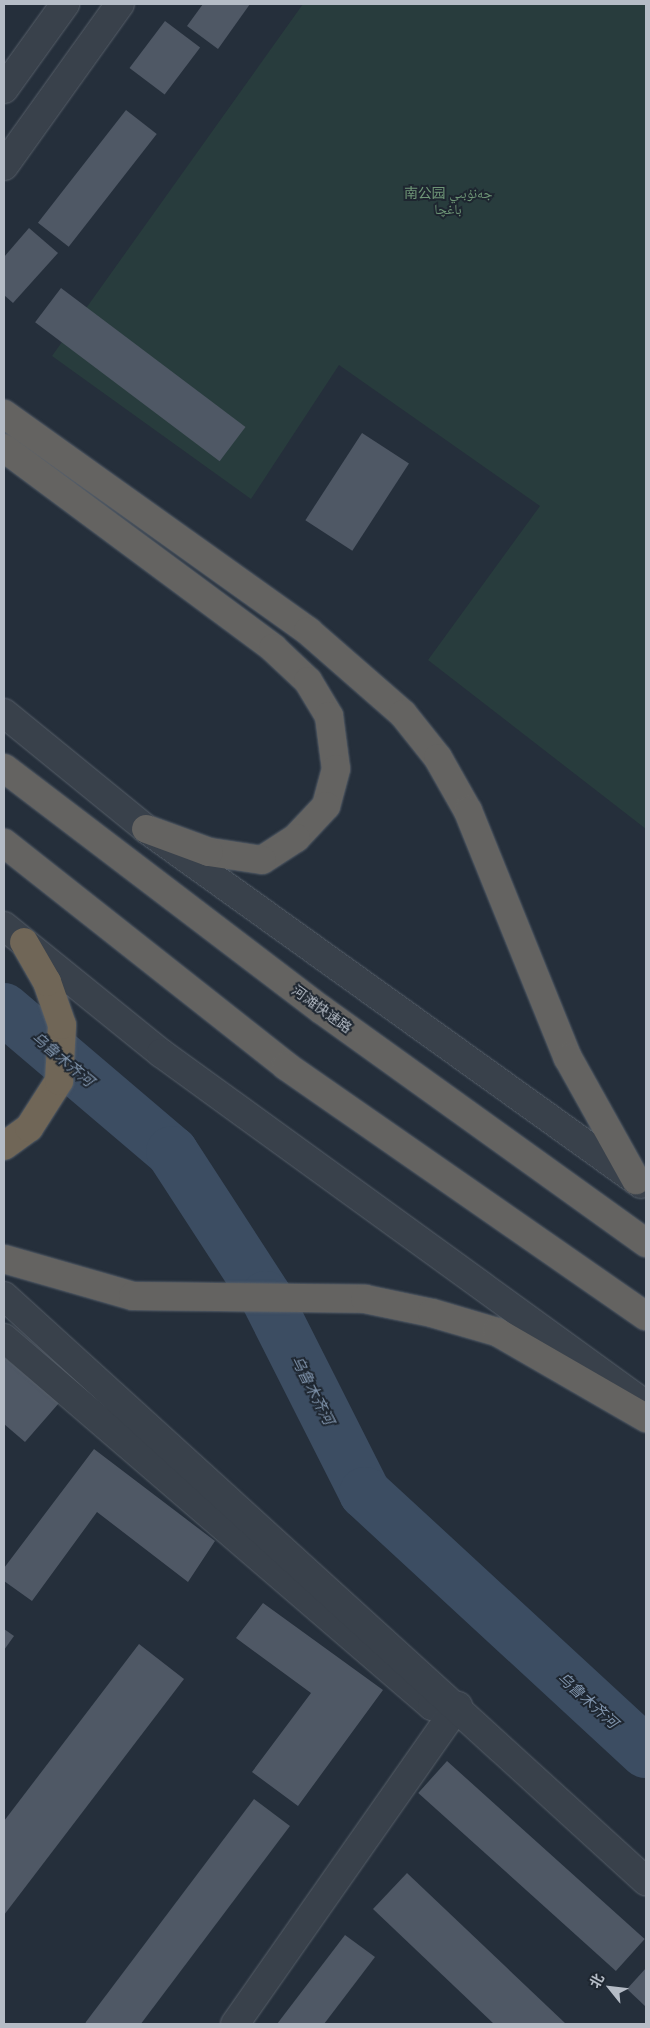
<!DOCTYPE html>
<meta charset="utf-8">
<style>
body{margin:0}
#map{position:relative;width:650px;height:2028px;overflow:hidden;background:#252f3b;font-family:"Golos Text","Noto Naskh Arabic","Noto Sans SC",sans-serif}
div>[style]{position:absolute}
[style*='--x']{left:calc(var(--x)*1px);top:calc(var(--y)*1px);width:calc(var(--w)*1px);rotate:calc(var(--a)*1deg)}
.green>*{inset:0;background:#283c3d}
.river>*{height:52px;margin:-26px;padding:0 26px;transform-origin:26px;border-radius:26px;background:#3c4d62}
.building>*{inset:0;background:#4f5865;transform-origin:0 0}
.roads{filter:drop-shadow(0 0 1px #575f69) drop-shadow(0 0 1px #575f69)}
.minor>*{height:28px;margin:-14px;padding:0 14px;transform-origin:14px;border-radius:14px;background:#39414b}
.tertiary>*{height:28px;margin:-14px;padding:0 14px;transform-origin:14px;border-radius:14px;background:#39414b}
.trunk>*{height:28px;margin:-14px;padding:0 14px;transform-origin:14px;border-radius:14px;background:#646361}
.motorway>*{height:28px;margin:-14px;padding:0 14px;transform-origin:14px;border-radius:14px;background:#706657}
span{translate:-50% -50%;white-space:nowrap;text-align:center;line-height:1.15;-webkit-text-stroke:4px #1e2630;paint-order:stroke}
.park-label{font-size:14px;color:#6e9576}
.street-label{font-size:14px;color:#b5bcc6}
.water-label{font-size:15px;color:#7f93ab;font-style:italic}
.frame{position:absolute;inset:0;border:5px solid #b5bcc6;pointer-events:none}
.north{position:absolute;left:585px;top:1963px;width:50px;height:50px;-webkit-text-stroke:4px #1e2630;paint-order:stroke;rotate:299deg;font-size:14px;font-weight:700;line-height:20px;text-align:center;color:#b5bcc6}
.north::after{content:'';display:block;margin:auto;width:18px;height:22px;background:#b5bcc6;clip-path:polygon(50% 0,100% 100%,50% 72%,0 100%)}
</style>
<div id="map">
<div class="green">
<i style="clip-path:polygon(303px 4px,646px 4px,646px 829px,428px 660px,540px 506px,339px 365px,251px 499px,52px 356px)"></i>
</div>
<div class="river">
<i style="--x:4;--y:1009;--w:221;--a:40.4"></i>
<i style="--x:172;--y:1152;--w:173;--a:57"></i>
<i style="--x:266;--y:1297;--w:220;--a:63.2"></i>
<i style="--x:365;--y:1493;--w:382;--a:42.7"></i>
</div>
<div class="building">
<i style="clip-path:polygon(203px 4px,250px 4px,218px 49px,187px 26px)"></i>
<i style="left:165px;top:21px;width:44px;height:59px;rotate:37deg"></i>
<i style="left:126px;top:110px;width:39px;height:143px;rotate:38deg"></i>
<i style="clip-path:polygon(29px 228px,58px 253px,13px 303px,4px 295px,4px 257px)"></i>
<i style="left:61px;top:288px;width:231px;height:43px;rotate:37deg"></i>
<i style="left:362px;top:433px;width:56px;height:104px;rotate:33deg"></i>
<i style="clip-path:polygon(4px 1357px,59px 1403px,25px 1442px,4px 1424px)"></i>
<i style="clip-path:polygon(94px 1449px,215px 1541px,188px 1582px,97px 1512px,32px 1601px,4px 1581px,4px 1568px)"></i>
<i style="clip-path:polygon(263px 1603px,383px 1690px,298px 1806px,252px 1772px,311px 1693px,236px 1638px)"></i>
<i style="clip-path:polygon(4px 1629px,14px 1636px,4px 1650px)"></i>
<i style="clip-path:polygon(139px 1644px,184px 1679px,4px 1915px,4px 1821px)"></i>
<i style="left:447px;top:1761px;width:266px;height:43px;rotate:42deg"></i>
<i style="left:254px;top:1799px;width:45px;height:280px;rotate:37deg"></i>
<i style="clip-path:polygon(407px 1873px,566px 2024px,494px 2024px,373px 1909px)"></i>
<i style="clip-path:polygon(345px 1935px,375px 1957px,324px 2024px,277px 2024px)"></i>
<i style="clip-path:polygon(646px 1968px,646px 2007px,627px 1989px)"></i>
</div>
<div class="roads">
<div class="minor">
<i style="--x:4;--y:1338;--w:564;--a:40.69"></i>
<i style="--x:432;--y:1706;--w:26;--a:0"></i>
<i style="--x:235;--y:2024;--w:388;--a:-55"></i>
</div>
<div class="tertiary">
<i style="--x:4;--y:89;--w:105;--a:-54.3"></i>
<i style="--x:4;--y:166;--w:199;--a:-54.4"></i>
<i style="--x:4;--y:713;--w:183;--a:39.2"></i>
<i style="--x:146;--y:829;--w:609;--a:35.65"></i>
<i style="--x:4;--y:926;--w:202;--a:39"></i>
<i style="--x:161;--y:1053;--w:599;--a:35.97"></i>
<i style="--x:4;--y:1296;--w:869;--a:42.34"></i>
</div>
<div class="trunk">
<i style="--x:4;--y:414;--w:374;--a:35.5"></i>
<i style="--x:308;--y:631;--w:126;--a:41.1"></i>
<i style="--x:403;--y:714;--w:56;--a:51.5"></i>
<i style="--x:438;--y:758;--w:61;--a:60.5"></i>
<i style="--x:468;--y:811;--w:266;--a:68"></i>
<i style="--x:568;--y:1058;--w:140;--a:60.9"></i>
<i style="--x:4;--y:448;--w:335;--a:36.6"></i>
<i style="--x:273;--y:648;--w:48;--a:43.3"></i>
<i style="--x:308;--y:681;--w:41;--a:59"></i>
<i style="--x:329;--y:716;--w:53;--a:82.5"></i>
<i style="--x:336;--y:769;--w:38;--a:105"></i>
<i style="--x:326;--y:806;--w:44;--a:133.2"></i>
<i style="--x:296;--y:838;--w:40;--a:147.1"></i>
<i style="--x:262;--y:860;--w:54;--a:-171.4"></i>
<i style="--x:209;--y:852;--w:67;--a:-159.9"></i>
<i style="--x:4;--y:768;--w:400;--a:37.3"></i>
<i style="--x:322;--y:1010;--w:399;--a:35.7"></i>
<i style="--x:4;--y:843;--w:360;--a:38.3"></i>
<i style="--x:286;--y:1066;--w:438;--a:34.8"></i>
<i style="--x:4;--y:1259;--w:134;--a:16"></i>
<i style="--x:133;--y:1296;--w:232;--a:0.7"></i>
<i style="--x:365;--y:1299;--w:68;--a:11.8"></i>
<i style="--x:432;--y:1313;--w:68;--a:16.3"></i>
<i style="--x:497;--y:1332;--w:172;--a:30"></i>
</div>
<div class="motorway">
<i style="--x:4;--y:1146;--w:31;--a:-36"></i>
<i style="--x:29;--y:1128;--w:56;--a:-57.4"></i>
<i style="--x:59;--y:1081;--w:56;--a:-86.9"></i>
<i style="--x:62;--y:1025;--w:46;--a:-109.2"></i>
<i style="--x:47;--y:982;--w:46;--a:-119.9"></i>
</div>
</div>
<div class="park-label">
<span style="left:448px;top:201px">南公园 جەنۇبىي<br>باغچا</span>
</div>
<div class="street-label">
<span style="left:322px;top:1009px;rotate:36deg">河滩快速路</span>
</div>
<div class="water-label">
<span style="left:63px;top:1059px;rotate:40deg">乌鲁木齐河</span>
<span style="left:313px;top:1390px;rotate:63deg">乌鲁木齐河</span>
<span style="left:588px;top:1700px;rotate:42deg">乌鲁木齐河</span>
</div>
<div class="frame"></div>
<div class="north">北</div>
</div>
